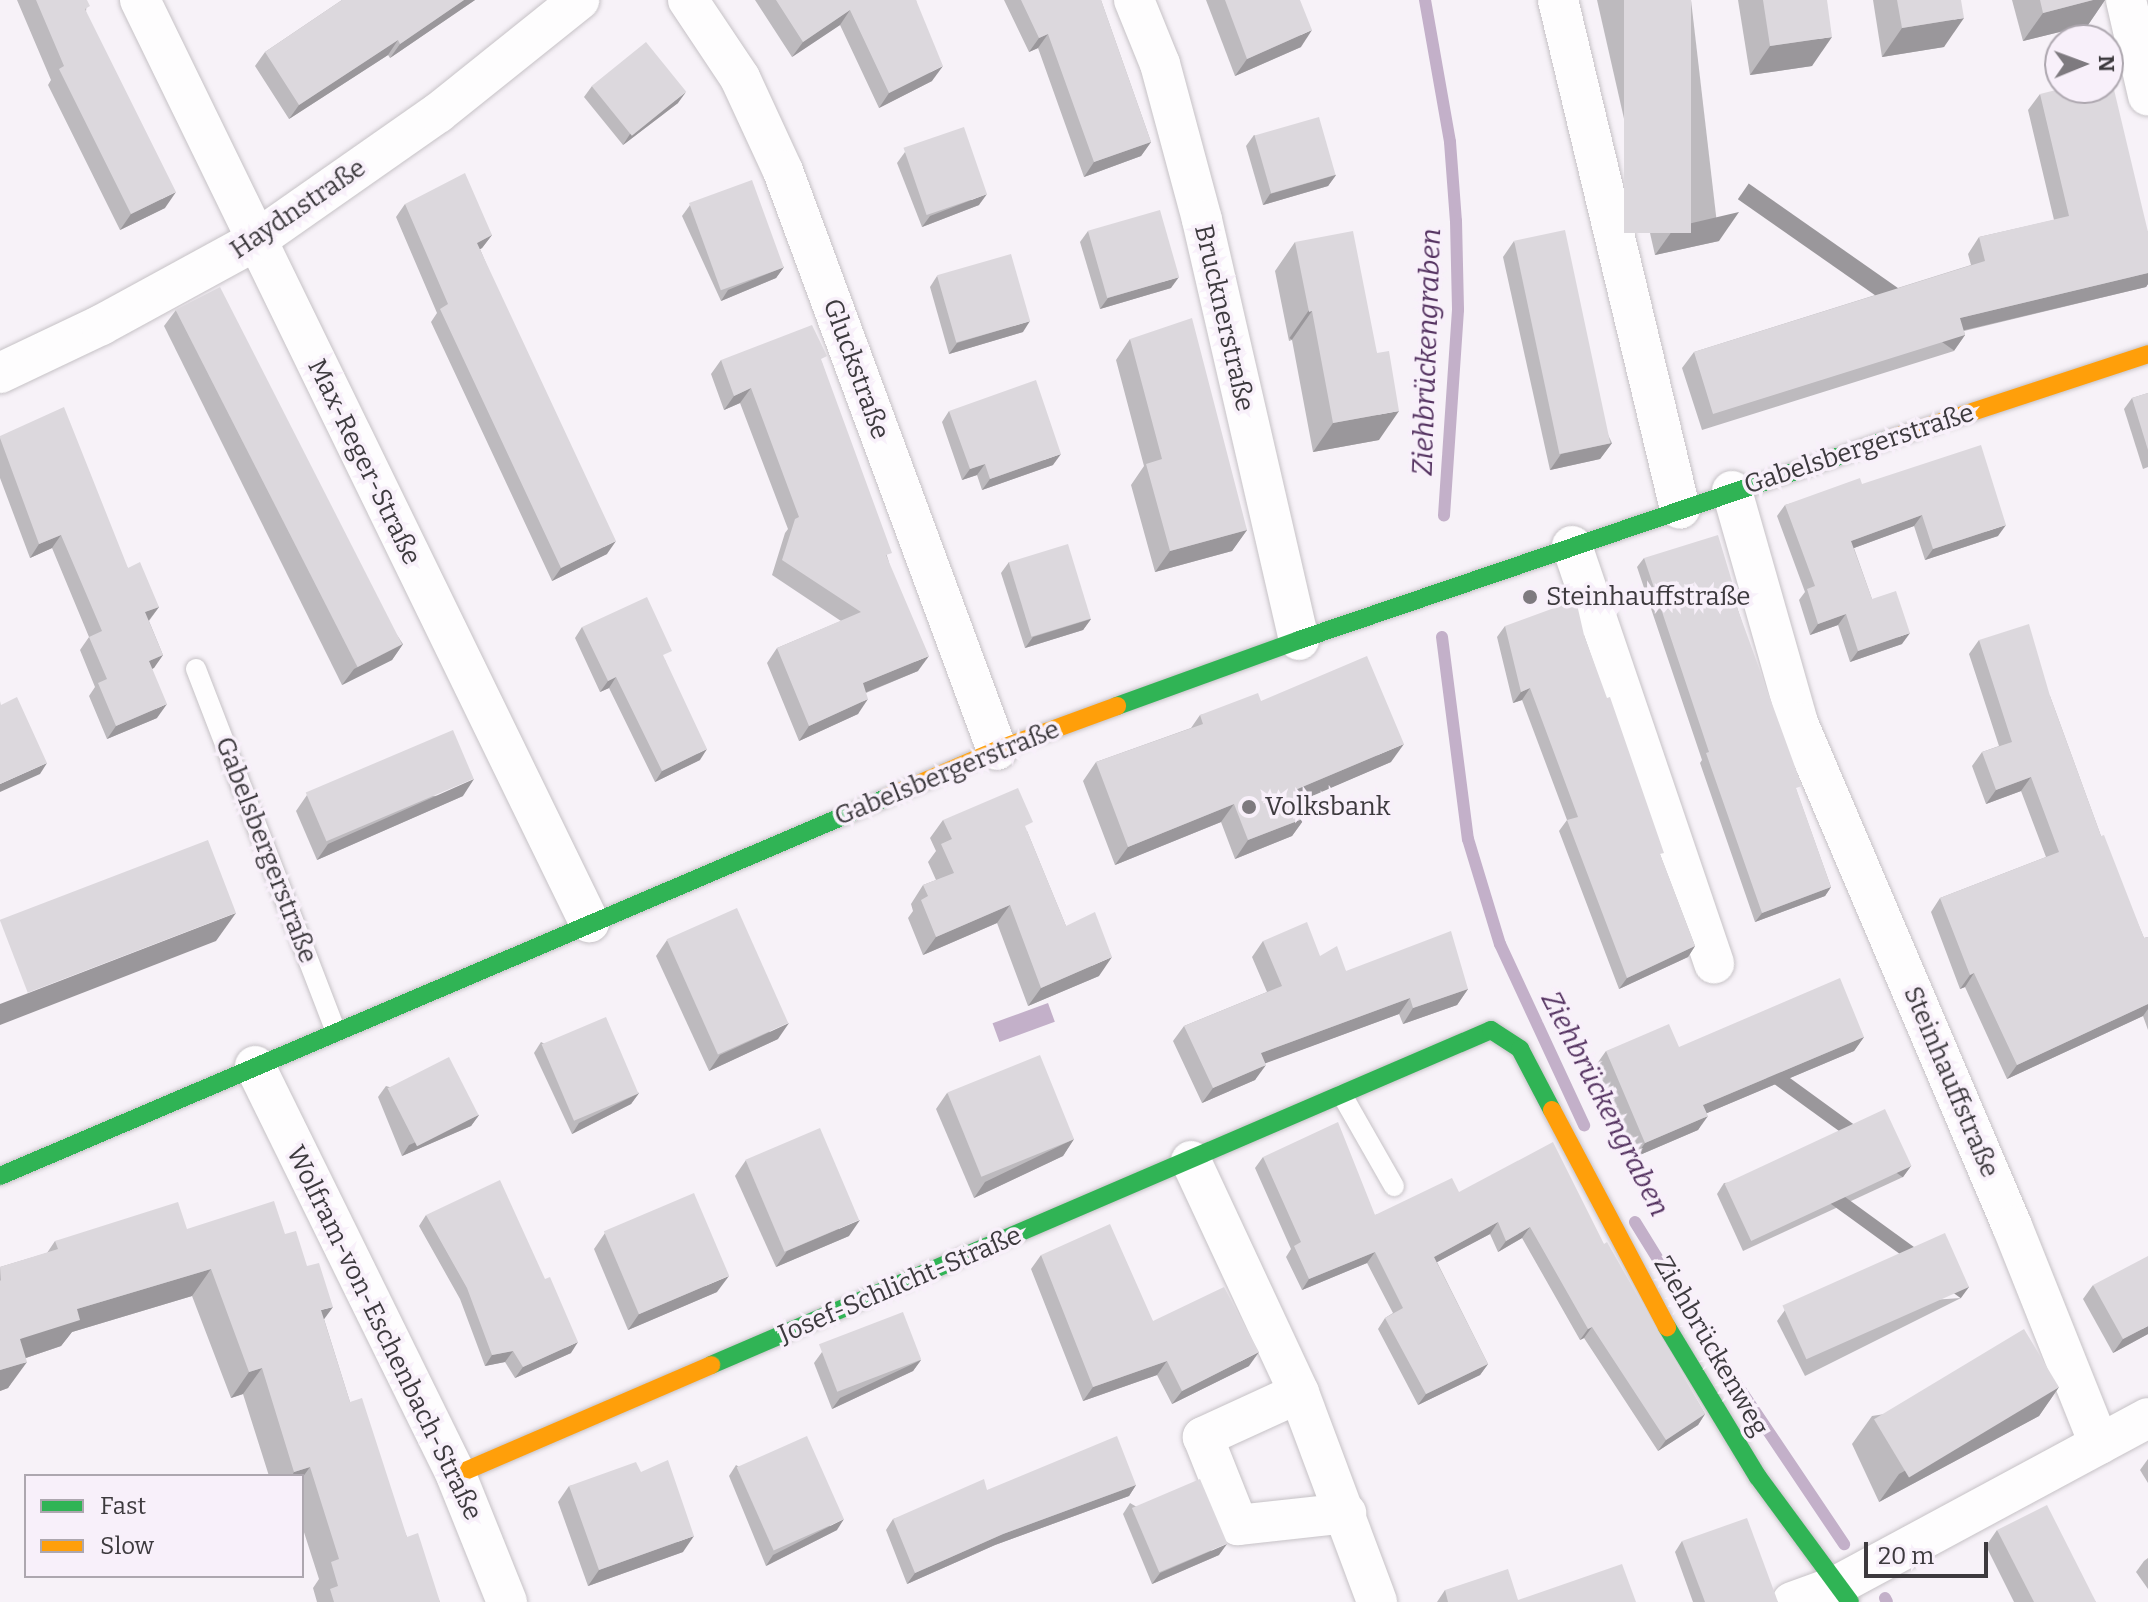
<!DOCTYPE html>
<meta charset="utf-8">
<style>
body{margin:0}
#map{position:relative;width:2148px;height:1602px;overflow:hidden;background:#f7f2f8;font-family:Bitter,serif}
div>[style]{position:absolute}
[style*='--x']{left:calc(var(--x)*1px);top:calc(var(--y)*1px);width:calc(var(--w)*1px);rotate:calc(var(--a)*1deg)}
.water>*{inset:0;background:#c3b0c9;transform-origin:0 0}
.stream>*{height:12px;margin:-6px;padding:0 6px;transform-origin:6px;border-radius:6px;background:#c3b0c9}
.roads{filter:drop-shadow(0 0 2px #c6c2c6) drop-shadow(0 0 2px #c6c2c6)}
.lane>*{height:20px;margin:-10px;padding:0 10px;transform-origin:10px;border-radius:10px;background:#fefdfe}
.street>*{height:40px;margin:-20px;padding:0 20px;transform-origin:20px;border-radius:20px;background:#fefdfe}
.fast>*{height:18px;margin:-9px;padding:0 9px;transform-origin:9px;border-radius:9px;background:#30b455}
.slow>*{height:18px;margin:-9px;padding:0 9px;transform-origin:9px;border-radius:9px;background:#ff9f0a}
.wall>*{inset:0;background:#bdbabe}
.shaded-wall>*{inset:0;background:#9a979b;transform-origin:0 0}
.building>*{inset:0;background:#dcd8dd;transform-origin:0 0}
.dots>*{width:22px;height:22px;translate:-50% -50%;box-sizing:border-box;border:4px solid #f8f0fa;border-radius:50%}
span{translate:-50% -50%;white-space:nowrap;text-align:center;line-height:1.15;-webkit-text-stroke:7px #f8f0fa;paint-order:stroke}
.street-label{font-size:26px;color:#3d3a3e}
.poi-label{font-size:26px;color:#3d3a3e}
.left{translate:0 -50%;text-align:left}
.water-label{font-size:28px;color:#543260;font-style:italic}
.legend{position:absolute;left:24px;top:1474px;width:280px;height:104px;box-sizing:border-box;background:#f8f0fa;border:2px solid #ada7af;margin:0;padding:10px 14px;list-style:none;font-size:24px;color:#3d3a3e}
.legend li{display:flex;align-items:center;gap:16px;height:40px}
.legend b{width:40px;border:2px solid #ada7af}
.north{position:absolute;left:2044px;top:24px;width:80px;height:80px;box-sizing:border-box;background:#f8f0fa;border:2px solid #ada7af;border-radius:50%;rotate:89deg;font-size:22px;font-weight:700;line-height:32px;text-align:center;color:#3d3a3e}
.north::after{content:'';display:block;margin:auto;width:28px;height:36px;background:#7e7a7f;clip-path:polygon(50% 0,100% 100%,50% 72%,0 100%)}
.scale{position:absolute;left:1864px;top:1542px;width:124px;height:36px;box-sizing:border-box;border:4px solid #3d3a3e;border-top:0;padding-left:10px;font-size:24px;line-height:28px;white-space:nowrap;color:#3d3a3e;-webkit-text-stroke:6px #f8f0fa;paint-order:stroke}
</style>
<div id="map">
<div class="water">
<i style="left:1048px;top:1003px;width:20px;height:59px;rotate:70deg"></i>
</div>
<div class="stream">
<i style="--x:1425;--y:0;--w:144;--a:80"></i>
<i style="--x:1450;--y:142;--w:79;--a:85.7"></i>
<i style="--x:1456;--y:221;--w:89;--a:88.7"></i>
<i style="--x:1458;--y:310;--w:206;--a:93.9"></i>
<i style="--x:1442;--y:637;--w:204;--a:82.7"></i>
<i style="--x:1468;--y:839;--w:110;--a:73.1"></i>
<i style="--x:1500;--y:944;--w:200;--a:65.1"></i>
<i style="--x:1635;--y:1222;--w:156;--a:58.3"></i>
<i style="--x:1717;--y:1355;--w:228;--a:56.1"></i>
<i style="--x:1885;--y:1598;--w:4;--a:63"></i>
</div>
<div class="roads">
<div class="lane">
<i style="--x:196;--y:669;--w:387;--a:68.9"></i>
<i style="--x:1342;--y:1095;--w:105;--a:60.3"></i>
</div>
<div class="street">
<i style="--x:140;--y:0;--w:1026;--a:64.03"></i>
<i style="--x:688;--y:0;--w:94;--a:56.3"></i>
<i style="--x:740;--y:78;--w:102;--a:65.2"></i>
<i style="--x:783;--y:171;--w:617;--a:69.72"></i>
<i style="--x:1134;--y:0;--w:69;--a:67.9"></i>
<i style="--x:1160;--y:64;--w:162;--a:74.9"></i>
<i style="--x:1202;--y:220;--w:431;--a:77"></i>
<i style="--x:1558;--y:0;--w:523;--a:76.52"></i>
<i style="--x:2126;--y:0;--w:98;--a:77"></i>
<i style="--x:0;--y:373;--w:112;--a:-25.4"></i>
<i style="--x:101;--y:325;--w:175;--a:-28.6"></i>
<i style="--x:255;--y:241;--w:223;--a:-35"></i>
<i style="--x:438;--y:113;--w:181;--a:-38.7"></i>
<i style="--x:1732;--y:491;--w:241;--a:74.1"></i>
<i style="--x:1798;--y:723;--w:547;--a:66.95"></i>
<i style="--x:2012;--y:1226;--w:235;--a:68.2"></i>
<i style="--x:1572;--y:546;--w:441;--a:71.2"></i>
<i style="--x:255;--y:1066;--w:456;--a:63.8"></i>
<i style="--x:456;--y:1475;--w:137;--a:68.1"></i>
<i style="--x:1191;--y:1161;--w:256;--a:65"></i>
<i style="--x:1299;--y:1393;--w:223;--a:69.5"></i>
<i style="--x:1299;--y:1393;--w:106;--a:155.4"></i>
<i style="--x:1203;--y:1437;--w:95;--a:68.3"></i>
<i style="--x:1238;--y:1525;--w:109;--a:-6.3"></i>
<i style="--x:1792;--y:1602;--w:47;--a:-20"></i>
<i style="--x:1836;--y:1586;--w:354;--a:-28.3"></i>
</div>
<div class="fast">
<i style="--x:1117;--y:706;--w:194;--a:-19.9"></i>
<i style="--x:1299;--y:640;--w:624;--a:-18.78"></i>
<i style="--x:0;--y:1176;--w:965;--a:-23.11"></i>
<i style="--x:1667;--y:1327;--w:175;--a:58.8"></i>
<i style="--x:1758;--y:1477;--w:155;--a:53.6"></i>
<i style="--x:711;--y:1365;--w:849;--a:-23.24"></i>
<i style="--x:1491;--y:1030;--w:35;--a:33"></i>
<i style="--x:1520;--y:1049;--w:69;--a:62.3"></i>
</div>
<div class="slow">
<i style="--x:1890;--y:439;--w:272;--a:-18.2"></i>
<i style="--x:888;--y:797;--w:119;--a:-23.3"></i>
<i style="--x:997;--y:750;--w:128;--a:-20.1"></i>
<i style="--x:1552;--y:1110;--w:246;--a:62.1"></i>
<i style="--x:456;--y:1475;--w:278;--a:-23.3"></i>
</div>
</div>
<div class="wall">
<i style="clip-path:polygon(17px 0,87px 0,86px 12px,165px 208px,120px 230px,48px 85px,51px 80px)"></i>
<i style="clip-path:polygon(342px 0,475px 0,390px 58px,388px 55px,289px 119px,255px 66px,265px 52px)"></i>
<i style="clip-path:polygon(755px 0,916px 0,932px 81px,879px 108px,840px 25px,792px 57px)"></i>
<i style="clip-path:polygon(1004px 0,1101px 0,1151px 142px,1141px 156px,1084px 177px,1038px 48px,1029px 52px)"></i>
<i style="clip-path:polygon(1206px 0,1300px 0,1301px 47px,1235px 76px)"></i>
<i style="clip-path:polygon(1597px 0,1691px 0,1719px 241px,1655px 255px)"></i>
<i style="clip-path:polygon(1738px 0,1827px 0,1812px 66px,1750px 75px)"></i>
<i style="clip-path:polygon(1873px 0,1961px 0,1944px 47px,1882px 57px)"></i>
<i style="clip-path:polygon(2012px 0,2105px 0,2088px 25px,2023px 41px)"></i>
<i style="clip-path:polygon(592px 86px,678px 103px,623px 145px,584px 97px)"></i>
<i style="clip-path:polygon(2040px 94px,2148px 232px,2148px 284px,2146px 287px,1964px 331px,1965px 335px,1954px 351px,1702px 430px,1682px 368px,1694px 352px,1971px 265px,1968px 254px,1979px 237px,2054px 220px,2028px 110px)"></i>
<i style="clip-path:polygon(1254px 135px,1336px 175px,1328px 186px,1263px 205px,1246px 146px)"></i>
<i style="clip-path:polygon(905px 152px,979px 205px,922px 227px,897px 163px)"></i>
<i style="clip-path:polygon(405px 204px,492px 235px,482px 248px,480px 249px,607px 554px,552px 581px,431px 322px,437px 313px,396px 217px)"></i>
<i style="clip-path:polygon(690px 205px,784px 267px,776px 278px,721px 301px,682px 216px)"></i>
<i style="clip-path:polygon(1088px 231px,1171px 288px,1100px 309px,1080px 242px)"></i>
<i style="clip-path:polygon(1514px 241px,1612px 443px,1600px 459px,1550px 470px,1503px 257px)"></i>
<i style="clip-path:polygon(1295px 242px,1377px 353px,1379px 440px,1313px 452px,1292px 340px,1289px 341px,1275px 271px)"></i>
<i style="clip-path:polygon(937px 276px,1023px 332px,949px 354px,930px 287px)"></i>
<i style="clip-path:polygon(176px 310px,403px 644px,392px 660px,342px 685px,164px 326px)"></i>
<i style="clip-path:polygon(1130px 339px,1247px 530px,1232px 551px,1155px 572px,1131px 485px,1144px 466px,1116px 360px)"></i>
<i style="clip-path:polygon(721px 360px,822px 363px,888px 559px,918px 671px,866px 693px,858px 714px,799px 741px,767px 663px,777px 648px,841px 621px,772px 575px,785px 533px,788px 529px,740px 403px,724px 410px,711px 374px)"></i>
<i style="clip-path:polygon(2148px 393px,2148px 467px,2143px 469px,2124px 409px,2132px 398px)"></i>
<i style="clip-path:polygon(949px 411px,1053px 465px,982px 490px,977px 475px,962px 480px,942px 422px)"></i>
<i style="clip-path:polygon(0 436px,128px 568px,159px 607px,149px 621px,163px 655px,152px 669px,157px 718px,107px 739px,89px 696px,95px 687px,80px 650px,89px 637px,52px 548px,30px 558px,0 478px)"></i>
<i style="clip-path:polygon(1862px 484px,1998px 536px,1925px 560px,1914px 526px,1854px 548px,1872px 599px,1902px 644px,1850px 662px,1838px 625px,1810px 635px,1799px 600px,1805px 592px,1777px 516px,1785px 505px)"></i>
<i style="clip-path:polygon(1644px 558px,1735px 601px,1797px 792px,1831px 887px,1825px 896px,1755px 922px,1700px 763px,1702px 760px,1637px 567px)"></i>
<i style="clip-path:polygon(1009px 562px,1091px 619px,1083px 630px,1025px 648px,1001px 573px)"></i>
<i style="clip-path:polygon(1505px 626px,1584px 635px,1661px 857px,1695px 946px,1688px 957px,1619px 989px,1559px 831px,1567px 820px,1522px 700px,1513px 703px,1497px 637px)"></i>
<i style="clip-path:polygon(582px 627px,665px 660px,700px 760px,655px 782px,609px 688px,600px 692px,575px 638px)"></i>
<i style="clip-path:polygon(1979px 640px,2050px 696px,2101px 836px,2144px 938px,2148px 937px,2148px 1030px,2143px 1016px,2007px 1079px,1965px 987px,1960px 989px,1931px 912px,1940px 898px,2046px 857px,2021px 791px,1986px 804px,1972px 766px,1982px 752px,1999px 746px,1969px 654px)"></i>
<i style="clip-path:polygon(1261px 701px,1391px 762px,1299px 801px,1305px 818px,1292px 836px,1235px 859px,1221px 822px,1115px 865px,1083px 781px,1096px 762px,1191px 728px,1200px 715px)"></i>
<i style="clip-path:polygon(307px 795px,463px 796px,317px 860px,296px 811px)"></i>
<i style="clip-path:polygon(943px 820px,1027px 831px,1066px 926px,1099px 976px,1028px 1006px,997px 923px,923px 955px,908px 918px,913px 911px,911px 904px,923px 885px,936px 880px,928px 862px,936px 851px,930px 838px)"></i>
<i style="clip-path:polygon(667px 940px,778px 1039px,709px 1071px,656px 956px)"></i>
<i style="clip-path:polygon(1263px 941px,1320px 956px,1346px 971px,1468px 989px,1457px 1005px,1403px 1024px,1399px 1014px,1265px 1063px,1255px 1080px,1202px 1103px,1173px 1041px,1184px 1026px,1267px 992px,1252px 957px)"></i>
<i style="clip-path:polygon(1864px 1037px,1854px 1051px,1707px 1113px,1698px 1130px,1635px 1157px,1596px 1065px,1606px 1051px)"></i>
<i style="clip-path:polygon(541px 1042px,639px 1093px,631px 1104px,572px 1134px,534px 1053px)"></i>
<i style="clip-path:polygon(386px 1086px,479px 1115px,471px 1126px,402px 1156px,378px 1097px)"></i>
<i style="clip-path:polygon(947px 1093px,1074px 1139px,1063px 1156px,974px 1198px,936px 1109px)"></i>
<i style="clip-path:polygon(1263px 1157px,1375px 1215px,1459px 1192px,1604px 1244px,1705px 1414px,1698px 1425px,1658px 1451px,1584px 1338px,1580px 1340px,1522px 1238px,1498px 1252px,1490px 1234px,1437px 1262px,1488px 1364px,1480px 1375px,1418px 1405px,1378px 1329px,1385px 1318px,1393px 1313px,1367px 1263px,1302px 1290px,1286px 1257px,1291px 1249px,1255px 1168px)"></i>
<i style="clip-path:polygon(746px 1160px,849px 1236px,776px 1267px,735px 1176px)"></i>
<i style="clip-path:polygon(1911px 1166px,1903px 1177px,1743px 1251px,1717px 1194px,1724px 1183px)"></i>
<i style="clip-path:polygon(426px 1215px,571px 1353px,515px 1378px,505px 1362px,485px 1366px,460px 1299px,419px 1226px)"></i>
<i style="clip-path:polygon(187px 1229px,285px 1234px,324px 1319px,350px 1402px,407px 1537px,440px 1602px,317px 1602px,313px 1588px,319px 1579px,302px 1526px,302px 1476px,269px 1476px,243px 1394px,231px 1398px,192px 1296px,72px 1332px,61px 1346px,26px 1358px,8px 1388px,0 1391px,0 1267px,47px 1253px,55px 1241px)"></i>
<i style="clip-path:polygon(605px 1233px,717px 1292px,628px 1330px,594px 1249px)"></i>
<i style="clip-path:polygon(1041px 1255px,1153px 1321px,1249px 1366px,1172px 1404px,1157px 1375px,1083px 1401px,1031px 1269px)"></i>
<i style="clip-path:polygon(2093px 1285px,2148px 1334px,2113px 1353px,2083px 1299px)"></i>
<i style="clip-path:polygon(1961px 1298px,1805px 1376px,1777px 1321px,1785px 1310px)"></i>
<i style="clip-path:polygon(822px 1352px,921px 1360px,913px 1371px,832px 1409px,814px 1363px)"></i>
<i style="clip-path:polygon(2059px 1387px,2039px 1416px,1879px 1502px,1852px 1444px,1872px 1416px)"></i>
<i style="clip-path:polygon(2148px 1459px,2148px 1483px,2140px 1470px)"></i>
<i style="clip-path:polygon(736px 1465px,837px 1530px,766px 1566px,729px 1476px)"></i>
<i style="clip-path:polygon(641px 1472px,683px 1552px,588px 1586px,558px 1502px,569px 1486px)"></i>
<i style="clip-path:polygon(1136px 1485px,1129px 1496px,995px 1545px,907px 1584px,886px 1530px,893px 1519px,987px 1490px)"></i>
<i style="clip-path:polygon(1130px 1503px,1219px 1555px,1152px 1584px,1123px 1514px)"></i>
<i style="clip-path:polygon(1997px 1530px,2096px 1602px,2014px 1602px,1986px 1546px)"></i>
<i style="clip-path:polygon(1682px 1541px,1778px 1602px,1693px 1602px,1675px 1552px)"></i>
<i style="clip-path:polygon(2148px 1558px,2148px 1589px,2136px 1572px,2144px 1561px)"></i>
<i style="clip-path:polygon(1445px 1590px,1518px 1600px,1636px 1602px,1437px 1602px)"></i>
</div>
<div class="shaded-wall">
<i style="clip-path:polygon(464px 0,475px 0,390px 58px,400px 44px)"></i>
<i style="clip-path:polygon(2093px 0,2105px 0,2088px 25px,2023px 41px,2043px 13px)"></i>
<i style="clip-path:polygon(850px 10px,840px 25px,792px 57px,803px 42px)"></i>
<i style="clip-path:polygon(1964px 18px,1944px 47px,1882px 57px,1902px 28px)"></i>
<i style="clip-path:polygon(1312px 30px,1301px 47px,1235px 76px,1247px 59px)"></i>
<i style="clip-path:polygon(1048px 34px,1038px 48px,1029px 52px,1039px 38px)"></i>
<i style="clip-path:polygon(1832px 37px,1812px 66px,1750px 75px,1770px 46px)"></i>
<i style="clip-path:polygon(398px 40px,388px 55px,289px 119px,299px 105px)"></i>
<i style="clip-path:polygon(943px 66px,932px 81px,879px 108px,889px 93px)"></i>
<i style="clip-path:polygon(686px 92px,678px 103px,623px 145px,630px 134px)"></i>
<i style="clip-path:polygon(1151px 142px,1141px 156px,1084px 177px,1094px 162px)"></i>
<i style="clip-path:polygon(1336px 175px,1328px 186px,1263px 205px,1270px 194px)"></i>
<i style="clip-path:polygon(176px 192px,165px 208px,120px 230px,131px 214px)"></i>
<i style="clip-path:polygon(987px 194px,979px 205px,922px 227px,930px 216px)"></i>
<i style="clip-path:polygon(1739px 212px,1719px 241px,1655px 255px,1675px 227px)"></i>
<i style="clip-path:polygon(492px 235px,482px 248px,468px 256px,477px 243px)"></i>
<i style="clip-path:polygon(784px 267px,776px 278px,721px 301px,728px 290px)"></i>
<i style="clip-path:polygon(2148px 273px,2148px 284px,2146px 287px,1948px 334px,1960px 318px)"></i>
<i style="clip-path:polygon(1179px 277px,1171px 288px,1100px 309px,1108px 298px)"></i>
<i style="left:1312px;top:311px;width:35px;height:3px;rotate:125deg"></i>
<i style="clip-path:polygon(1030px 321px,1023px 332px,949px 354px,957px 343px)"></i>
<i style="left:1965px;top:335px;width:19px;height:264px;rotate:125deg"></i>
<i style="clip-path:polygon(751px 388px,740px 403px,724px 410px,734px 396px)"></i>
<i style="clip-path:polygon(1399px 411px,1379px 440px,1313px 452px,1333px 423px)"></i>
<i style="clip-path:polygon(1612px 443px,1600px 459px,1550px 470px,1561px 454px)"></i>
<i style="clip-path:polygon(1061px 454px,1053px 465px,982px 490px,990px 479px)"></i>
<i style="clip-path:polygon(985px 464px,977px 475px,962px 480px,970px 469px)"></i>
<i style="clip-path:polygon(1922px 515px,1914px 526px,1843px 552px,1851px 541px)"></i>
<i style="clip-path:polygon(2006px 525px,1998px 536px,1925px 560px,1933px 549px)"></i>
<i style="clip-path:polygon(1247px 530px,1232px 551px,1155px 572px,1170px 551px)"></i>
<i style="clip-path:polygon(61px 535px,52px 548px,30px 558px,39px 544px)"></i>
<i style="clip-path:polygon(616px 541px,607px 554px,552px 581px,561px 568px)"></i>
<i style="clip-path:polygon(159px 607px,149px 620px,136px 626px,145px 612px)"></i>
<i style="clip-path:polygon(1846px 614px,1838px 625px,1810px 635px,1818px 624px)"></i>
<i style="clip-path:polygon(1091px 619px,1083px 630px,1025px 648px,1033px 637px)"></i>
<i style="clip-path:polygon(1910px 633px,1902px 644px,1850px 662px,1858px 651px)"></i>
<i style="clip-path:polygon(403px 644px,392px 660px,342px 685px,354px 669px)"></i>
<i style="clip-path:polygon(163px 655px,154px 668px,139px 675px,149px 661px)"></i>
<i style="clip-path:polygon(929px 656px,918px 671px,852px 698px,863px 683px)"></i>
<i style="clip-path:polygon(616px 677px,609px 688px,600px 692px,608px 681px)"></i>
<i style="clip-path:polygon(1530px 688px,1522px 700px,1513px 703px,1521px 692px)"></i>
<i style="clip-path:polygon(868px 699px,858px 714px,799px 741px,809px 726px)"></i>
<i style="clip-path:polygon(167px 704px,157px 718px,107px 739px,116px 726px)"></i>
<i style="clip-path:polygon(1404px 744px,1391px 762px,1282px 809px,1295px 790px)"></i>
<i style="clip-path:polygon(707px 749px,700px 760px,655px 782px,662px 771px)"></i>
<i style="clip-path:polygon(47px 763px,40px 774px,0 792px,0 784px)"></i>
<i style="clip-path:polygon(2031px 777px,2021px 791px,1986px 804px,1996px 790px)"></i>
<i style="clip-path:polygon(474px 779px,463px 796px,317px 860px,328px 844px)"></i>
<i style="clip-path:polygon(1234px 804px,1221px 822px,1115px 865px,1128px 847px)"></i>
<i style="clip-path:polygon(1305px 818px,1292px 836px,1235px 859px,1248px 840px)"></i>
<i style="clip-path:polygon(1831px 887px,1825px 896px,1755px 922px,1762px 913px)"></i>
<i style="clip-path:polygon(1010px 905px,997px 923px,923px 955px,936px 937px)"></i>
<i style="clip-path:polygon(236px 913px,216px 941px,0 1025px,0 1004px)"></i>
<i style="clip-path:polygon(1695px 946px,1688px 957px,1619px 989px,1627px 978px)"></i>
<i style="clip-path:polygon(1112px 957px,1099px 976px,1028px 1006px,1041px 988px)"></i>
<i style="clip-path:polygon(1974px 973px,1965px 987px,1960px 989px,1970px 975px)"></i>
<i style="clip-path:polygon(1468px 989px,1457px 1005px,1403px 1024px,1413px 1008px)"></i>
<i style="clip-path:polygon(1410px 998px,1399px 1014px,1250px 1069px,1261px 1053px)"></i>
<i style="clip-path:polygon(2148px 1004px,2148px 1009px,2143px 1016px,2007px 1079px,2017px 1065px)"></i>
<i style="clip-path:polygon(789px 1023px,778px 1039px,709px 1071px,720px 1055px)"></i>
<i style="clip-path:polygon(1864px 1037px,1854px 1051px,1693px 1119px,1703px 1105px)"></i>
<i style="clip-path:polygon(1266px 1065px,1255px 1080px,1202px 1103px,1213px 1088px)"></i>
<i style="clip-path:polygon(639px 1093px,631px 1104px,572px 1134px,579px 1123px)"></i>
<i style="clip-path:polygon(479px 1115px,471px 1126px,402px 1156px,409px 1145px)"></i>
<i style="clip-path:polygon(1708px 1116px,1698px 1130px,1635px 1157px,1645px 1143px)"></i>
<i style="clip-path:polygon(1074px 1139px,1063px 1156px,974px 1198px,985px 1182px)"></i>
<i style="left:1911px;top:1166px;width:14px;height:176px;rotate:126deg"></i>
<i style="clip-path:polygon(860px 1220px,849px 1236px,776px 1267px,787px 1251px)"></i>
<i style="clip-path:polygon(1498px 1222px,1490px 1234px,1426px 1268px,1434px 1257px)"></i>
<i style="clip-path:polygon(1530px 1227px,1522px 1238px,1498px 1252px,1506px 1241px)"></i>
<i style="clip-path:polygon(1375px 1252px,1367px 1263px,1302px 1290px,1309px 1279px)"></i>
<i style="clip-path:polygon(211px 1269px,192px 1296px,72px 1332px,61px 1346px,2px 1366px,20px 1339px,77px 1309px)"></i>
<i style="clip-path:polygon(729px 1276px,717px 1292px,628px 1330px,639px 1314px)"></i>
<i style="left:1969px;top:1287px;width:14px;height:174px;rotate:126deg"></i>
<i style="clip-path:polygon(333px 1307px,314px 1333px,321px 1310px)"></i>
<i style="clip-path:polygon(2148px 1326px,2148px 1334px,2113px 1353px,2123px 1339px)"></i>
<i style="clip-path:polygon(1592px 1327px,1584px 1338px,1580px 1340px,1588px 1329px)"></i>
<i style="clip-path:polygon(578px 1342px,571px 1353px,515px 1378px,523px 1367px)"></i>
<i style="clip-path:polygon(513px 1351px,505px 1362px,485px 1366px,492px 1355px)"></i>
<i style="clip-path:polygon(1259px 1352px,1249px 1366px,1172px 1404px,1182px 1391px)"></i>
<i style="clip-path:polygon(921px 1360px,913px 1371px,832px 1409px,840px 1398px)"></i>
<i style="clip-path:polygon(1167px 1361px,1157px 1375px,1083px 1401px,1093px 1387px)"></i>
<i style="clip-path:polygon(27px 1362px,8px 1388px,0 1391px,0 1370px)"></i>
<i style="clip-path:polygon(1488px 1364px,1480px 1375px,1418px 1405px,1426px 1394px)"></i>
<i style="clip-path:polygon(262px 1368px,243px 1394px,231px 1398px,249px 1372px)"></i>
<i style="clip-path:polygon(2059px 1387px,2039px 1416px,1879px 1502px,1899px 1474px)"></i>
<i style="clip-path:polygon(1705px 1414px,1698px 1425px,1658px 1451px,1666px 1440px)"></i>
<i style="clip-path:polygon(310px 1467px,302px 1478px,302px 1476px,292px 1476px,294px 1472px)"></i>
<i style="clip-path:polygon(1136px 1485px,1129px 1496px,995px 1545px,907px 1584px,915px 1573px,1003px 1534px)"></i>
<i style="clip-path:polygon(844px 1519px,837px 1530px,766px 1566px,773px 1555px)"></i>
<i style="clip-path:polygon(694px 1536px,683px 1552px,588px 1586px,599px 1570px)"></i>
<i style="clip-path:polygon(1227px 1544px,1219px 1555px,1152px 1584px,1160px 1573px)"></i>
</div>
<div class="building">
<i style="clip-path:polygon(36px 0,87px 0,90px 6px,85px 9px,176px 192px,131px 214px,59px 69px,64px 66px)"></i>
<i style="clip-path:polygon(342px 0,464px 0,400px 44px,398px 40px,299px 105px,265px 52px)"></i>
<i style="clip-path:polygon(776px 0,916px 0,943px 66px,889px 93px,850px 10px,803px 42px)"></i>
<i style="clip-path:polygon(1021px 0,1101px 0,1151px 142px,1094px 162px,1048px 34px,1039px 38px)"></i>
<i style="clip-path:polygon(1225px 0,1300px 0,1312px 30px,1247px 59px)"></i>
<i style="left:1624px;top:0;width:67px;height:233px"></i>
<i style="clip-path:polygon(1763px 0,1827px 0,1832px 37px,1770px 46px)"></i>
<i style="clip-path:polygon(1897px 0,1961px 0,1964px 18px,1902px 28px)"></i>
<i style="clip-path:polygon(2040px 0,2093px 0,2043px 13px)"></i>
<i style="left:646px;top:42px;width:64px;height:70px;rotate:51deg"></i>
<i style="clip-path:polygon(2108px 77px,2111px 77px,2148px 232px,2148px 273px,1960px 318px,1965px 335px,1713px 414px,1694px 352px,1985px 261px,1979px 237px,2069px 216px,2040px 94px,2064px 88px,2108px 88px)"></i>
<i style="left:1319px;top:117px;width:60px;height:67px;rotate:74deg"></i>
<i style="left:964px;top:127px;width:71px;height:64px;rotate:71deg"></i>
<i style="clip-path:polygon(465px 173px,492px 235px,477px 243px,616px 541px,561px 568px,440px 309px,448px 304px,405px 204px)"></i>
<i style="left:752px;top:180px;width:93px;height:67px;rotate:70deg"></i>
<i style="left:1160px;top:210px;width:70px;height:75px;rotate:74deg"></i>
<i style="left:1565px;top:230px;width:218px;height:52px;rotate:78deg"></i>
<i style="clip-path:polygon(1353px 231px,1377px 353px,1389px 351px,1399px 411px,1333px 423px,1312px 311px,1309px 312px,1295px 242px)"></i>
<i style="left:1011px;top:254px;width:70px;height:77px;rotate:74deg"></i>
<i style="left:220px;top:287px;width:401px;height:50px;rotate:63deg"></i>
<i style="clip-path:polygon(1192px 318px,1247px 530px,1170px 551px,1146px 464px,1162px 459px,1130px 339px)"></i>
<i style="clip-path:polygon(812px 325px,827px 356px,821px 359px,892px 553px,886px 555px,929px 656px,863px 683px,868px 699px,809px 726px,777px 648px,861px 612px,782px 560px,795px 519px,799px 517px,751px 388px,734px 396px,721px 360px)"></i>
<i style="clip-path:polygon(1036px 380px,1061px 454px,990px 479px,985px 464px,970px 469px,949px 411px)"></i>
<i style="clip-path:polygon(2148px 393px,2148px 450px,2132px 398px)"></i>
<i style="clip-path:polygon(64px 407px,128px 568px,140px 562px,159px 607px,145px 612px,163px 655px,149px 661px,167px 704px,116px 726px,98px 683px,107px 679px,89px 637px,102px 631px,61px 535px,39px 544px,0 438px,0 436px)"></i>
<i style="clip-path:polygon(1981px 445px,2006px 525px,1933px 549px,1922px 515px,1851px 541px,1872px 599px,1896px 591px,1910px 633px,1858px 651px,1846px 614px,1818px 624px,1807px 589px,1815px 586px,1785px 505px,1860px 478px,1862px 484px)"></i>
<i style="clip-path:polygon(1718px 535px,1737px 598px,1734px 599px,1802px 786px,1796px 788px,1831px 887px,1762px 913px,1706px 753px,1709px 752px,1644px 558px)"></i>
<i style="left:1068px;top:544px;width:78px;height:62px;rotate:73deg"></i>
<i style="clip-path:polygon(647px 597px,672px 651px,663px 655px,707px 749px,662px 771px,616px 677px,608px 681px,582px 627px)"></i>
<i style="clip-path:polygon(1576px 600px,1584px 635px,1607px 698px,1610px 697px,1664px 853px,1660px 854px,1695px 946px,1627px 978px,1567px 820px,1578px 817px,1530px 688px,1521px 692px,1505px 626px)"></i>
<i style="clip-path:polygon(2029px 624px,2050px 696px,2101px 836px,2104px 835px,2144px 938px,2148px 937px,2148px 1004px,2017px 1065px,1974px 973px,1970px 975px,1940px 898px,2059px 852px,2031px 777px,1996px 790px,1982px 752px,2012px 742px,1979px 640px)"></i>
<i style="clip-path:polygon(1367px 656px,1404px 744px,1295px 790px,1305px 818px,1248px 840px,1234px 804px,1128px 847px,1096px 762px,1203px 724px,1200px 715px,1258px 693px,1261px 701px)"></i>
<i style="clip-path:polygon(17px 697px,47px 763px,0 784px,0 701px,1px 705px)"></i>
<i style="left:453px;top:730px;width:53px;height:160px;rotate:67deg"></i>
<i style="clip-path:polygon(1018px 788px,1033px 822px,1025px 826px,1066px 926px,1095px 912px,1112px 957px,1041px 988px,1010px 905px,936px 937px,921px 900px,928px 896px,923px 885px,954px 873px,941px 844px,952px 839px,943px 820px)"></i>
<i style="left:208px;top:840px;width:78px;height:223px;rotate:69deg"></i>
<i style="left:737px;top:908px;width:126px;height:77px;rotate:66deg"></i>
<i style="clip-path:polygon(1307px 922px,1320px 956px,1337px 946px,1346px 971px,1451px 931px,1468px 989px,1413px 1008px,1410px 998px,1261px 1053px,1266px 1065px,1213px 1088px,1184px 1026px,1282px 986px,1263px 941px)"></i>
<i style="clip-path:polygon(1840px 978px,1864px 1037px,1703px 1105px,1708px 1116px,1645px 1143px,1606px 1051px,1669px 1024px,1679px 1047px)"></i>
<i style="left:606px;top:1017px;width:83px;height:70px;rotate:67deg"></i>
<i style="left:1040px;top:1055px;width:91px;height:100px;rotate:68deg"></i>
<i style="left:449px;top:1057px;width:65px;height:69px;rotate:63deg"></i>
<i style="left:1885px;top:1109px;width:63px;height:177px;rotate:65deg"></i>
<i style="clip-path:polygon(1338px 1122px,1375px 1215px,1452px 1178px,1459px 1192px,1553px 1142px,1604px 1244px,1607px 1242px,1705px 1414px,1666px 1440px,1592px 1327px,1588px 1329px,1530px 1227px,1506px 1241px,1498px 1222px,1434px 1257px,1488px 1364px,1426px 1394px,1385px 1318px,1403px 1308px,1375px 1252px,1309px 1279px,1294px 1246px,1301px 1242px,1263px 1157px)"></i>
<i style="left:820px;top:1128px;width:100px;height:81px;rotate:67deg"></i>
<i style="clip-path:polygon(500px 1180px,545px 1279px,550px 1277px,578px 1342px,523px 1367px,513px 1351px,492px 1355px,467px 1288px,426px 1215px)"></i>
<i style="left:694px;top:1193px;width:90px;height:98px;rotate:67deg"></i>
<i style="clip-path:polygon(274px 1201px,285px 1234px,296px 1231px,307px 1266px,319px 1263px,333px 1307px,321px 1310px,350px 1402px,362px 1398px,407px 1537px,418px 1533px,440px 1602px,334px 1602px,330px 1589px,338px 1586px,331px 1562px,339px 1559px,310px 1467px,294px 1472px,262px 1368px,249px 1372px,211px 1269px,77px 1309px,80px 1320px,20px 1339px,27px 1362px,0 1370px,0 1281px,1px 1280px,0 1267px,58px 1249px,55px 1241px,178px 1202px,187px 1229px)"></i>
<i style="clip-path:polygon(1110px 1224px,1153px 1321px,1224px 1287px,1259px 1352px,1182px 1391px,1167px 1361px,1093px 1387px,1041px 1255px)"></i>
<i style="left:1945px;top:1233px;width:59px;height:178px;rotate:66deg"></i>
<i style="clip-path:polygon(2148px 1256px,2148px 1326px,2123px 1339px,2093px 1285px)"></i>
<i style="left:903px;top:1312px;width:51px;height:90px;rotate:69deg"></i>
<i style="left:2024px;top:1329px;width:68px;height:175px;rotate:59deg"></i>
<i style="left:807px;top:1436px;width:91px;height:77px;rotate:66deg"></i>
<i style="clip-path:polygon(1117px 1436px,1136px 1485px,1003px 1534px,915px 1573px,893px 1519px,984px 1479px,987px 1490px)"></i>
<i style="clip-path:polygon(668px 1460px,694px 1536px,599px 1570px,569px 1486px,636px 1462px,641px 1472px)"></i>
<i style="left:1200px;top:1479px;width:70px;height:74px;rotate:67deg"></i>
<i style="clip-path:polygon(2047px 1505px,2096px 1602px,2034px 1602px,1997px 1530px)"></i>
<i style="clip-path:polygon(1747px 1518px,1778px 1602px,1705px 1602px,1682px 1541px)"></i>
<i style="clip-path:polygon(1622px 1564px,1636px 1602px,1448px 1602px,1445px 1590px,1508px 1569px,1518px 1600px)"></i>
</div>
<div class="dots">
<i style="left:1530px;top:597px;background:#7e7a7f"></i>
<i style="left:1249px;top:807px;background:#7e7a7f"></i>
</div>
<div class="street-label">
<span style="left:298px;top:209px;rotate:-34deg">Haydnstraße</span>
<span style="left:1224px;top:318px;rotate:77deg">Brucknerstraße</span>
<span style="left:856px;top:369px;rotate:70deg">Gluckstraße</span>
<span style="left:1859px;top:449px;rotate:-18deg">Gabelsbergerstraße</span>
<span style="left:364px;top:462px;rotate:64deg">Max-Reger-Straße</span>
<span style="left:947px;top:773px;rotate:-22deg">Gabelsbergerstraße</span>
<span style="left:266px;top:850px;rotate:69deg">Gabelsbergerstraße</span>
<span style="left:1951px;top:1082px;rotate:67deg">Steinhauffstraße</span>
<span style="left:900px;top:1285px;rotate:-23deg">Josef-Schlicht-Straße</span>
<span style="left:384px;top:1333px;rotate:64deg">Wolfram-von-Eschenbach-Straße</span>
<span style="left:1711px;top:1346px;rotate:60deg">Ziehbrückenweg</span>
</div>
<div class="poi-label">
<span class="left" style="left:1546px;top:597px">Steinhauffstraße</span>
<span class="left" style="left:1265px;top:807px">Volksbank</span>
</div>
<div class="water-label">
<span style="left:1427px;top:352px;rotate:-88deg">Ziehbrückengraben</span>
<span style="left:1605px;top:1104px;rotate:63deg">Ziehbrückengraben</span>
</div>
<ul class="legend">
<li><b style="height:10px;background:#30b455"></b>Fast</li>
<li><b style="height:10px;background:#ff9f0a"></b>Slow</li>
</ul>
<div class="north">N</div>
<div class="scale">20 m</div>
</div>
